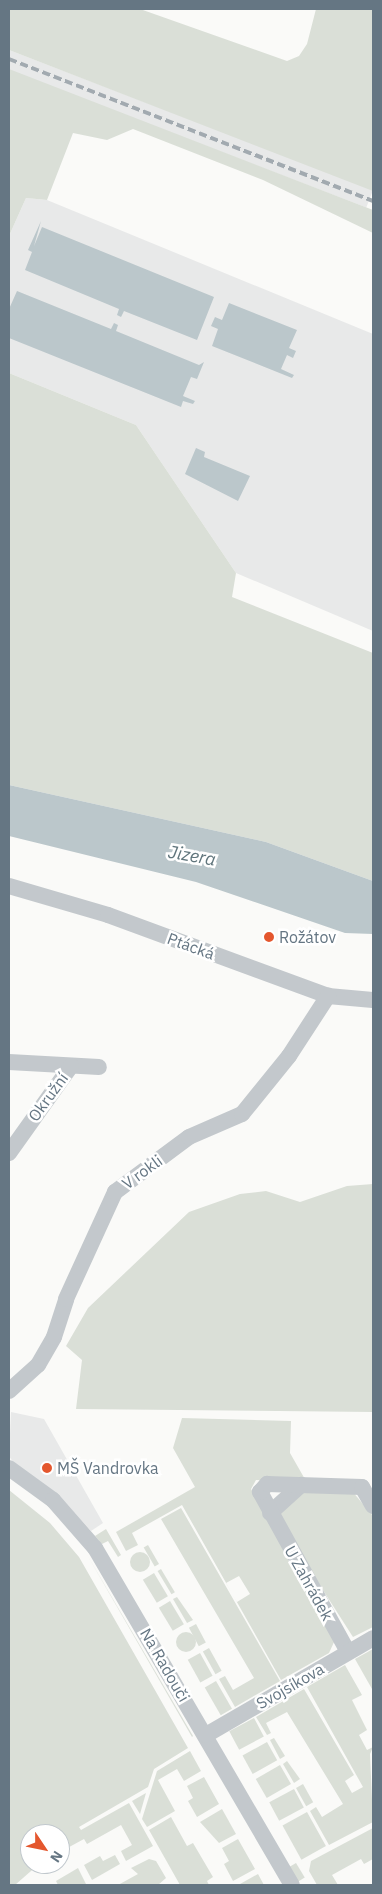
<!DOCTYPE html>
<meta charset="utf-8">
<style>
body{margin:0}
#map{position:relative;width:382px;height:1894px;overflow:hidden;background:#fafaf8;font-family:"IBM Plex Sans",sans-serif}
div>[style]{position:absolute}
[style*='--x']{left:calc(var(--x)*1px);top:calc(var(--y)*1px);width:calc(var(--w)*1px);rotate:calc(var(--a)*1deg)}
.built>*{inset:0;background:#e8e9e9;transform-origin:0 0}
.green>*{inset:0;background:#dadfd7;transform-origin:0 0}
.round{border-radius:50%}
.water>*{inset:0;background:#bbc7cb}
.minor>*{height:16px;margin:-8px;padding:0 8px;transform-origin:8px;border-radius:8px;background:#c3c8cc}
.rail>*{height:4px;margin-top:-2px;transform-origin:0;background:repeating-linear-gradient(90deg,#a2aab0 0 8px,transparent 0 12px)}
.dots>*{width:14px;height:14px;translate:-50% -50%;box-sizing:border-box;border:2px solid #fff;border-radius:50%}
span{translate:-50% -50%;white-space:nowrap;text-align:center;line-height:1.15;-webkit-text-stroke:5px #fff;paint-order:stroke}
.poi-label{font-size:16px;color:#657683}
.left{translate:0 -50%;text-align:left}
.street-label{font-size:16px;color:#657683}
.water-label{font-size:18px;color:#60757c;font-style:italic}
.frame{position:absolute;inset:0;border:10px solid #657683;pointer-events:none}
.north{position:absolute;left:20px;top:1824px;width:50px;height:50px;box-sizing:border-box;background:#fff;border:1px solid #c1c8cd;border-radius:50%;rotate:124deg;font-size:14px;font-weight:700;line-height:20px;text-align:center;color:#657683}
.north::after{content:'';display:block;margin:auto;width:18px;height:22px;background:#e4572e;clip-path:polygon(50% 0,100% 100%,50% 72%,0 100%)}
</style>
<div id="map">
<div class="built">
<i style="left:9px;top:50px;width:390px;height:19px;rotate:21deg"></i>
<i style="clip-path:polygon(26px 198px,47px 200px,373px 334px,373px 631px,236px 573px,136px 425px,9px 373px,9px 236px)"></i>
<i style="clip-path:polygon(11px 1412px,44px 1419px,103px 1523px,91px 1531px,66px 1503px,13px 1462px,9px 1456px)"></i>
</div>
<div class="green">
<i style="clip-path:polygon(9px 9px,140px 9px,287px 61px,299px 56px,307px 44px,316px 9px,373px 9px,373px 191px,9px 50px)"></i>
<i style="clip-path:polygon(9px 69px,373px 210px,373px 233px,263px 180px,133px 129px,107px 140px,73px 133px,47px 200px,26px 198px,9px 236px)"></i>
<i style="clip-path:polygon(9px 373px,136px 425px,236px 573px,232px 597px,373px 653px,373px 881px,266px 842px,9px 785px)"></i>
<i style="clip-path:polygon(373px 1184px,373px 1412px,76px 1409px,82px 1360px,66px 1346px,88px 1308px,189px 1212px,240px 1194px,266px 1191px,300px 1202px,347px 1186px)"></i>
<i style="clip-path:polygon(evenodd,182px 1418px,291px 1421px,290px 1453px,306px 1481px,256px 1480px,251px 1489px,335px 1640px,329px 1653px,281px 1680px,182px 1505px,132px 1533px,138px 1545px,126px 1551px,116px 1532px,195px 1487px,173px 1448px,182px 1418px,239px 1576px,250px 1594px,237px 1602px,226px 1583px,239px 1576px)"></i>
<i style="clip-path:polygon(9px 1490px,50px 1523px,79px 1557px,188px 1748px,154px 1769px,148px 1787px,79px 1827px,81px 1830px,129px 1803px,153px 1846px,126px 1861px,121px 1851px,132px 1845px,121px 1825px,87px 1844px,84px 1839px,60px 1852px,60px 1834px,30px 1834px,30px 1864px,39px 1864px,15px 1885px,9px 1885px)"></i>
<i style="clip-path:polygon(352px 1491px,373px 1516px,373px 1627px,353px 1637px,280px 1523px,280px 1512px,303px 1492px)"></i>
<i style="clip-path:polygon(181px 1508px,280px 1681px,235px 1707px,219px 1679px,225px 1676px,233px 1690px,254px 1678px,161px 1519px)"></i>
<i style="clip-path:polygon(106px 1529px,121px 1555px,118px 1557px,108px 1541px,102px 1544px,95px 1536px)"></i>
<i style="left:148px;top:1545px;width:22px;height:5px;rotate:60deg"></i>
<i class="round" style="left:130px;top:1552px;width:20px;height:20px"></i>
<i style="clip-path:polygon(86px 1553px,193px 1736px,192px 1737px)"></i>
<i style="left:161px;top:1569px;width:27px;height:4px;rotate:59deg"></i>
<i style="left:154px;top:1573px;width:27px;height:13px;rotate:59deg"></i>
<i style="clip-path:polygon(177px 1597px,193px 1620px,187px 1623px,173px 1599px)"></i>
<i style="left:170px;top:1601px;width:27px;height:13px;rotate:59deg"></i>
<i style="left:196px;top:1624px;width:21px;height:8px;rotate:62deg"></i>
<i class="round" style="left:176px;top:1632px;width:20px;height:20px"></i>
<i style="left:209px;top:1648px;width:26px;height:7px;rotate:61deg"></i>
<i style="clip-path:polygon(373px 1649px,373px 1688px,372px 1689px,355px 1659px)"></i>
<i style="left:200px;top:1653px;width:26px;height:14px;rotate:61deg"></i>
<i style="clip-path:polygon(345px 1665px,362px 1695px,352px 1700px,367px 1730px,359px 1735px,367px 1750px,373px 1747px,370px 1754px,373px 1822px,329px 1845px,310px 1811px,316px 1807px,322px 1817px,343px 1804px,287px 1712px,266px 1723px,271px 1733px,267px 1735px,256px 1717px,304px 1689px,354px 1775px,345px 1781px,352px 1793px,363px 1787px,307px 1687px)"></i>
<i style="left:216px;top:1681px;width:32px;height:13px;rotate:60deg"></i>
<i style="left:254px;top:1718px;width:21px;height:28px;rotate:62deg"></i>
<i style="clip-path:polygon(274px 1738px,285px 1756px,280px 1759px,270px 1740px)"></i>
<i style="left:267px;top:1742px;width:21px;height:28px;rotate:61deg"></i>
<i style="clip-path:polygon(190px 1751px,201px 1771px,184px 1781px,177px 1769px,158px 1780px,175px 1811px,147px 1827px,142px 1819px,157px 1771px)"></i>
<i style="clip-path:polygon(287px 1761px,300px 1779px,294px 1783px,283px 1764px)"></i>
<i style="left:280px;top:1765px;width:22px;height:28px;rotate:60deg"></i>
<i style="clip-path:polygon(204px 1777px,219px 1804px,197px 1817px,188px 1801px,193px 1798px,187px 1786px)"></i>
<i style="left:303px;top:1784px;width:21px;height:8px;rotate:61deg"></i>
<i style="left:294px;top:1789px;width:21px;height:28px;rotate:62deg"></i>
<i style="clip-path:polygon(146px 1793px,140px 1814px,132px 1801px)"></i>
<i style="clip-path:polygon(222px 1809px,236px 1834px,219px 1843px,200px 1822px)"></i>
<i style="left:307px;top:1812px;width:39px;height:28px;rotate:61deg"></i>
<i style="clip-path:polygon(171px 1817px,187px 1846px,193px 1843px,213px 1877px,207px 1881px,209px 1885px,180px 1885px,149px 1830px)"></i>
<i style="clip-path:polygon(373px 1828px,373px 1859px,364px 1864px,361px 1859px,332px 1875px,338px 1885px,317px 1885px,309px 1871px,311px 1861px)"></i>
<i style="clip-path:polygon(238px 1839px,255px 1869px,233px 1881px,224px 1864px,229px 1861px,222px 1848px)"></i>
<i style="clip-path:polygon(115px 1855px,120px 1864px,92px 1880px,84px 1865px,100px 1856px,103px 1861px)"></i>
<i style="clip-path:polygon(149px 1859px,156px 1861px,166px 1878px,158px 1885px,118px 1885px,138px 1874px,131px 1868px)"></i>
<i style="left:296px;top:1863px;width:17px;height:8px;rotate:59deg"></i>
<i style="clip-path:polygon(78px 1868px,86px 1884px,58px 1885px,56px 1881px)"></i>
<i style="clip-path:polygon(258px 1874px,264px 1885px,238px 1885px,240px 1884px)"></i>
</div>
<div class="water">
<i style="clip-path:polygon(41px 221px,34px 246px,42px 227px,214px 297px,197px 340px,124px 311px,121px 317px,117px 315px,119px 309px,25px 270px,32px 252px,28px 250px)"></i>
<i style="clip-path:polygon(17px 291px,111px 329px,114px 323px,118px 325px,116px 331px,199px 365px,204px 362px,197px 379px,191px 377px,183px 396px,195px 401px,193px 404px,183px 401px,181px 407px,9px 338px,9px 309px)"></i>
<i style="clip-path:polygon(229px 303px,297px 330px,289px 348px,296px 351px,293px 358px,287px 355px,281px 369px,294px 375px,292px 378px,212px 346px,218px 329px,211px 326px,215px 317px,222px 320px)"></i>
<i style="clip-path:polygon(196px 448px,205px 452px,204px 457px,250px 476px,238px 501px,185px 474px)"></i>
<i style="clip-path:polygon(9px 785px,266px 842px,373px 881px,373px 934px,345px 933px,196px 882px,9px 836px)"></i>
</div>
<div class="minor">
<i style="--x:9;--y:886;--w:103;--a:16.3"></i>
<i style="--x:108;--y:915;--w:234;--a:20.2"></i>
<i style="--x:328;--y:996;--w:45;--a:5.1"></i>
<i style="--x:9;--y:1062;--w:90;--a:3.2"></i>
<i style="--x:9;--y:1153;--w:107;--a:-54.5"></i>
<i style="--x:9;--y:1391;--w:39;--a:-42"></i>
<i style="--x:38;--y:1365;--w:32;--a:-60"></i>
<i style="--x:54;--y:1337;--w:40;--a:-72"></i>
<i style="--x:66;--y:1299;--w:118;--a:-65.4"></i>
<i style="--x:115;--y:1192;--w:92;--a:-36.6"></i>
<i style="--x:189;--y:1137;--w:58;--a:-23.5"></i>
<i style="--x:242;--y:1114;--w:75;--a:-51"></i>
<i style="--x:289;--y:1056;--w:72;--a:-57"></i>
<i style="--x:9;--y:1468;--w:54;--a:36"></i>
<i style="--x:53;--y:1500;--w:64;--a:48.8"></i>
<i style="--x:95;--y:1548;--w:390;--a:59.7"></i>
<i style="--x:270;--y:1513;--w:42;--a:-42.1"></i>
<i style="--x:348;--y:1652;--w:183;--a:-118.8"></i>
<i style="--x:260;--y:1492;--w:11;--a:-49"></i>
<i style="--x:267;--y:1484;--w:95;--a:1.8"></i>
<i style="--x:362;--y:1487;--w:22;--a:60"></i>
<i style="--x:206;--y:1735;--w:193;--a:-30.1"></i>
</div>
<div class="rail">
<i style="--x:9;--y:59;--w:391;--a:21.3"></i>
</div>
<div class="dots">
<i style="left:269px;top:937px;background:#e4572e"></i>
<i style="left:47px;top:1468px;background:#e4572e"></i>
</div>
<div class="poi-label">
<span class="left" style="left:279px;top:937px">Rožátov</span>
<span class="left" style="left:57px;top:1468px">MŠ Vandrovka</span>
</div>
<div class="street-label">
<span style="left:191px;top:946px;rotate:20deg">Ptácká</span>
<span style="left:48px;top:1097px;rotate:-54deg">Okružní</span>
<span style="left:142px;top:1172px;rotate:-36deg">V rokli</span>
<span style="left:309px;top:1583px;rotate:61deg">U Zahrádek</span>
<span style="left:165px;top:1665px;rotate:60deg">Na Radouči</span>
<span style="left:290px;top:1686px;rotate:-30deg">Svojsíkova</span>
</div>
<div class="water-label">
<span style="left:192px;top:856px;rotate:10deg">Jizera</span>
</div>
<div class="frame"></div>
<div class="north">N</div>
</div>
